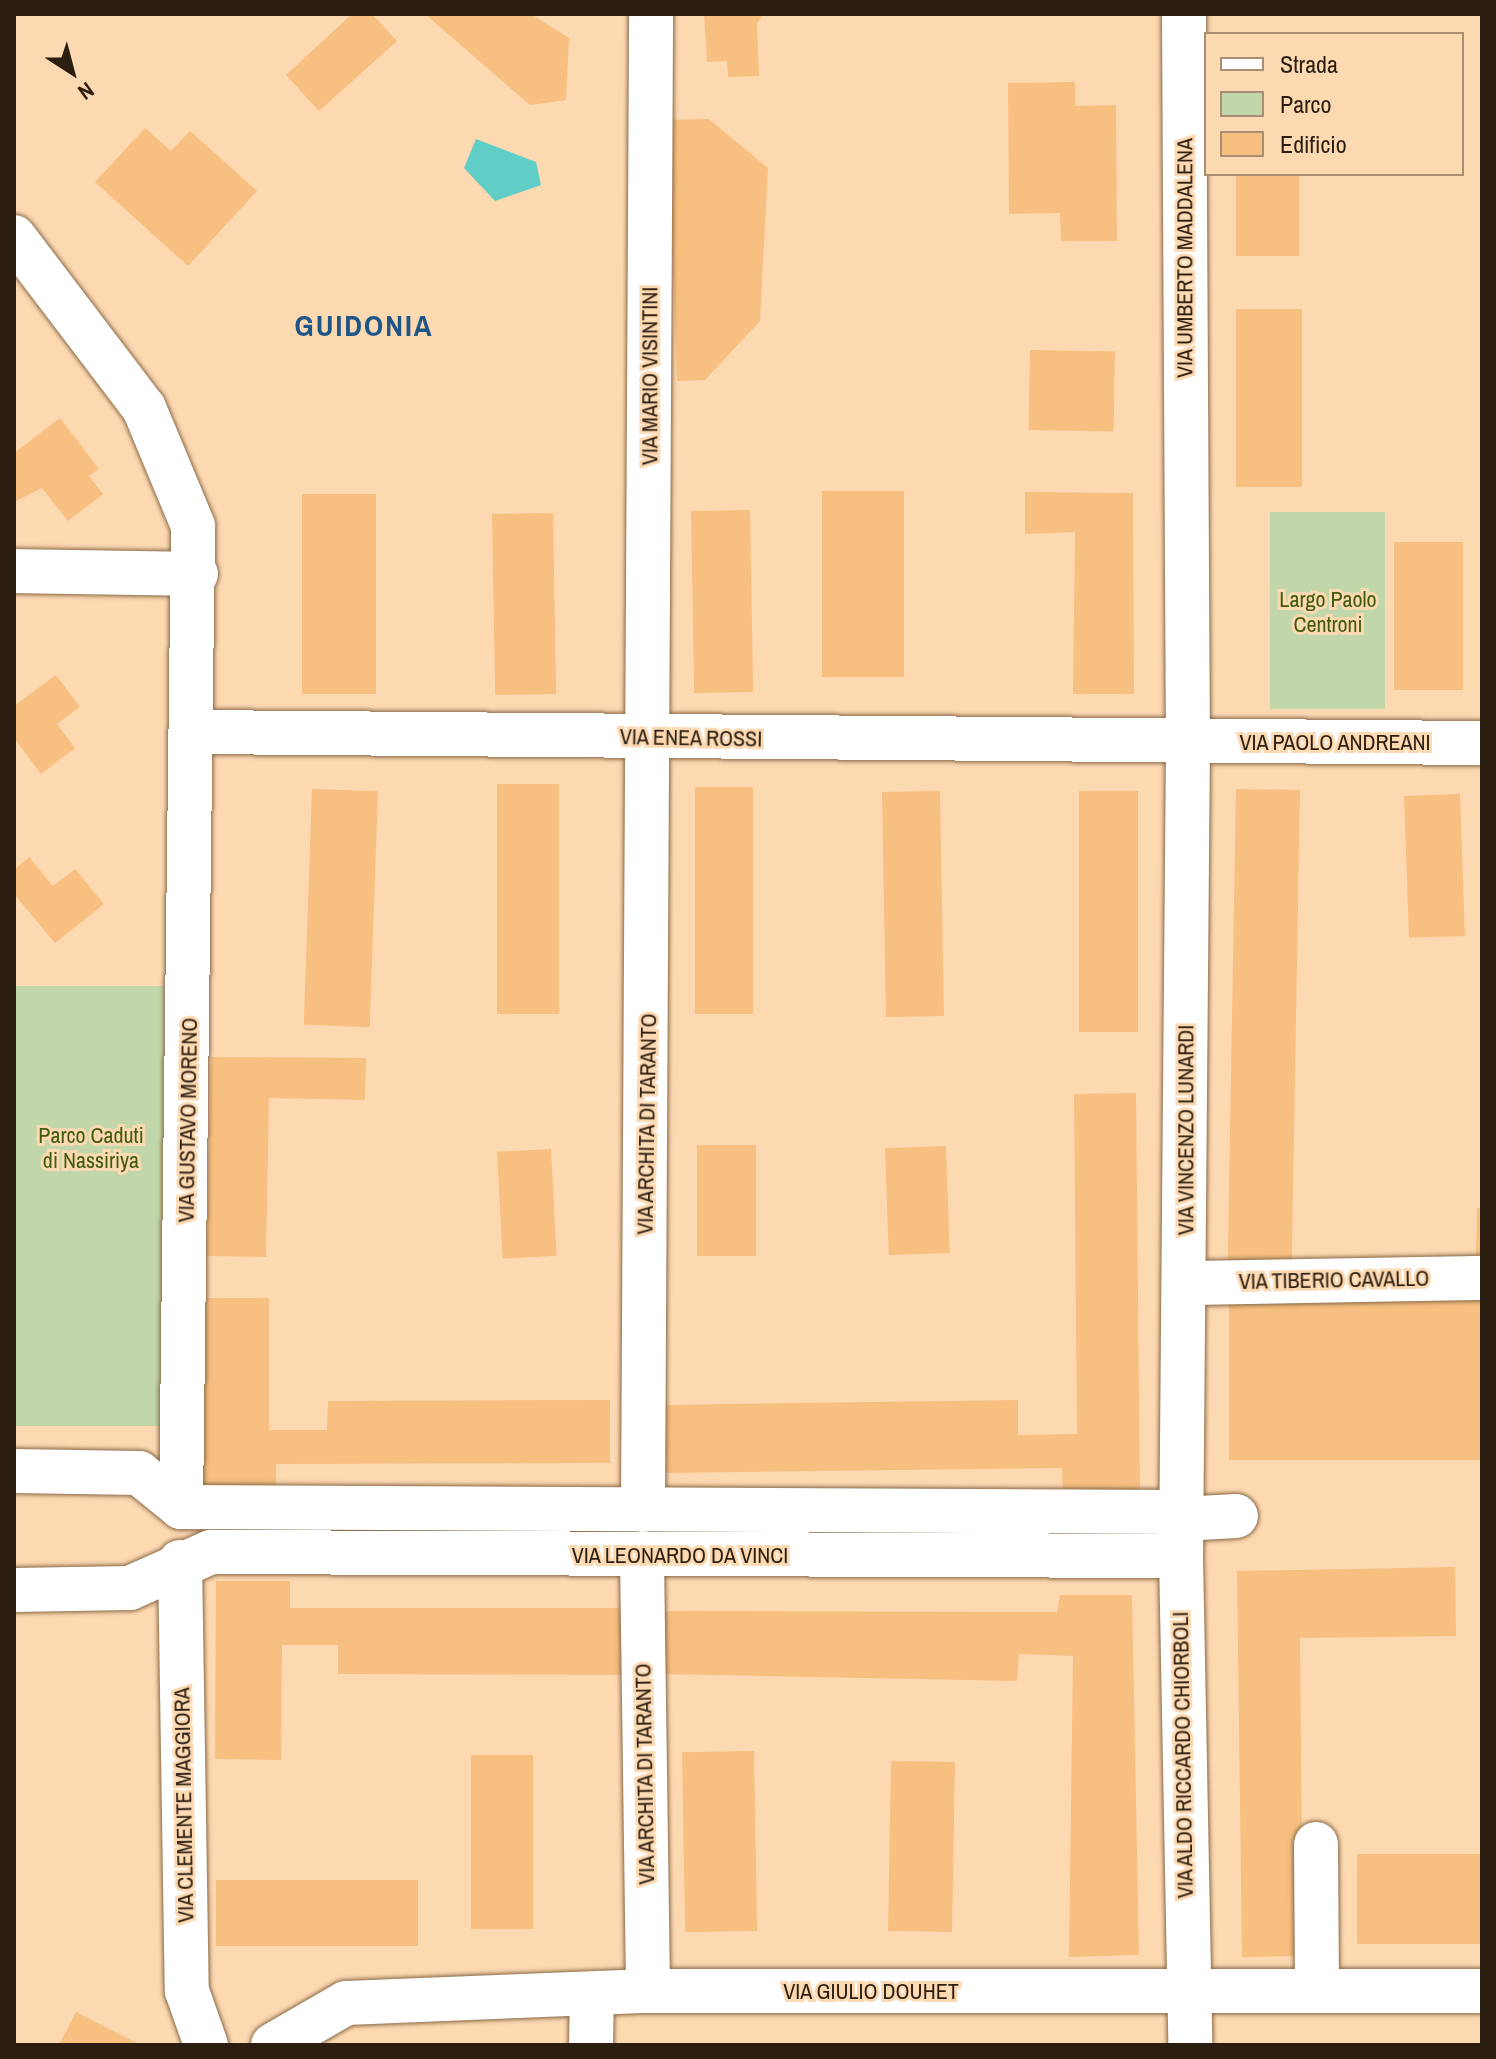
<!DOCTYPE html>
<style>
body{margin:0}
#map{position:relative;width:1496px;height:2059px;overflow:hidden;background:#fdd9b2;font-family:"Archivo Narrow",sans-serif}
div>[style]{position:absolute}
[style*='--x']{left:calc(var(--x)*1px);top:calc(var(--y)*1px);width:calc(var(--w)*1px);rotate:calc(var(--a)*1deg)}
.green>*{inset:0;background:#c1d7aa;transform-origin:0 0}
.water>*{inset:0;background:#60cec7}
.building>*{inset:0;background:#f7bf80;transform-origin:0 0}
.roads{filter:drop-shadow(0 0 2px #8a6a47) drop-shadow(0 0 2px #8a6a47)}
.minor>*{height:44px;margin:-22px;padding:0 22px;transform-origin:22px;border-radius:22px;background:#fff}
span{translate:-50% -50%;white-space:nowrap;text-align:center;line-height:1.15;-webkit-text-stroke:6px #fdd9b2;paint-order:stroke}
.street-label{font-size:22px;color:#2b1e10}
.park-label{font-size:22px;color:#3d5a0d}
.district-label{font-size:30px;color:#1e5688;font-weight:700;letter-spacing:2px}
.frame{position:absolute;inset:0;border:16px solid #2b1e10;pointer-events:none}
.legend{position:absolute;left:1204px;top:32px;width:260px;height:144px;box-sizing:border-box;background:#fdd9b2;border:2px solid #a98e71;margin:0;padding:10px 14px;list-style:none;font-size:24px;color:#2b1e10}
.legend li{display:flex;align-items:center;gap:16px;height:40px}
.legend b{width:40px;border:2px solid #a98e71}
.north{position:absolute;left:32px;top:32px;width:80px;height:80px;-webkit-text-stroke:6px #fdd9b2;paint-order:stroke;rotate:144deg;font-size:22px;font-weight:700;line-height:32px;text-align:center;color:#2b1e10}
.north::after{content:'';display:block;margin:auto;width:28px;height:36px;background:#2b1e10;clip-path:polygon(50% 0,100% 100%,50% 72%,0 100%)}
</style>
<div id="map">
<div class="green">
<i style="left:1385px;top:512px;width:197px;height:115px;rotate:90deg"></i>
<i style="left:167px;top:986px;width:440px;height:153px;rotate:90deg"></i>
</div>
<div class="water">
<i style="clip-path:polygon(476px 139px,536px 162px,541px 185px,495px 201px,464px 168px)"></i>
</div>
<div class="building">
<i style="clip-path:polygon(352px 14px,372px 14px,397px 41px,319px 111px,286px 75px)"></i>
<i style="clip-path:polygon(425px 14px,531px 14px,569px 38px,566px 100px,530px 105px)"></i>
<i style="clip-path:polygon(704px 14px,764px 14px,757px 23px,759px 76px,728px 77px,727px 61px,707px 62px)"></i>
<i style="clip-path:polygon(1075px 82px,1075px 106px,1116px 105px,1117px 241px,1061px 241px,1060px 213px,1009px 214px,1008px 83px)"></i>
<i style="clip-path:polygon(709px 119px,768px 168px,760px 321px,705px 380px,677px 381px,668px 120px)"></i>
<i style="clip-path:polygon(145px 128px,171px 151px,190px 131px,257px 191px,188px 266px,95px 182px)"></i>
<i style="left:1236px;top:174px;width:63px;height:82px"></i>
<i style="left:1236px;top:309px;width:66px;height:178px"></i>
<i style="left:1030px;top:350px;width:85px;height:80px;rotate:1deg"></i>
<i style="clip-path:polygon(60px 418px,99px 469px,89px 476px,103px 494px,68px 521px,42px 488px,14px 502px,14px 453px)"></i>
<i style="left:904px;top:491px;width:186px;height:82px;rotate:90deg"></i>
<i style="clip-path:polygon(1025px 492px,1133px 493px,1134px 694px,1073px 694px,1075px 532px,1025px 534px)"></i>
<i style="left:302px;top:494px;width:74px;height:200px"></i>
<i style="left:750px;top:510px;width:182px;height:59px;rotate:89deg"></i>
<i style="left:553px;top:513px;width:181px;height:61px;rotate:89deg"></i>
<i style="left:1394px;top:542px;width:69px;height:148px"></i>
<i style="clip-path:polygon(56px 675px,80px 707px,57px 724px,75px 748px,41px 774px,14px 738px,14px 706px)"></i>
<i style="left:497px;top:784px;width:62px;height:230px"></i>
<i style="left:695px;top:787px;width:58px;height:227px"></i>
<i style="left:312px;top:789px;width:66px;height:236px;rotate:2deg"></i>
<i style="left:1236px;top:789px;width:64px;height:473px;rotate:1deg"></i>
<i style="left:940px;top:791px;width:225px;height:58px;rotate:89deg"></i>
<i style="left:1079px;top:791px;width:59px;height:241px"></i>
<i style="left:1460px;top:794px;width:142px;height:56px;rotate:88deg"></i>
<i style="clip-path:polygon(29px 857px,53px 886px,75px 869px,104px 904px,55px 943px,14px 894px,14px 870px)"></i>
<i style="clip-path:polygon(211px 1057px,366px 1058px,365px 1100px,269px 1098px,266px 1257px,207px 1256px)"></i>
<i style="clip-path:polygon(1136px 1093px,1140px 1494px,1063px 1495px,1062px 1468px,660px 1473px,660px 1405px,1018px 1400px,1018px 1435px,1077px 1434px,1074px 1094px)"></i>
<i style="left:697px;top:1145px;width:59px;height:111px"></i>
<i style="left:946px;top:1146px;width:107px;height:61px;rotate:88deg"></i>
<i style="left:551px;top:1149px;width:107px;height:54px;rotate:87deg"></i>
<i style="clip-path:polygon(1477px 1208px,1482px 1208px,1482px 1255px,1476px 1255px)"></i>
<i style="left:1482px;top:1293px;width:167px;height:253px;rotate:90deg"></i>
<i style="clip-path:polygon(197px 1298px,269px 1298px,269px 1430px,327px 1430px,328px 1401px,610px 1400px,610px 1463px,276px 1464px,276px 1485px,196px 1485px)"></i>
<i style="clip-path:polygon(1455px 1567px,1456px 1636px,1300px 1638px,1303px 1956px,1242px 1957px,1237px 1571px)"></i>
<i style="clip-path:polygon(216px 1581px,290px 1581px,290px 1608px,628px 1608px,627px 1675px,338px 1674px,338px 1645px,282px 1645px,281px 1760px,215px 1759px)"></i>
<i style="clip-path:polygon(1060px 1595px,1132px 1595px,1139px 1955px,1069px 1957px,1073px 1656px,1019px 1654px,1017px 1681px,661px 1674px,663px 1611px,1057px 1612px)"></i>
<i style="left:754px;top:1751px;width:180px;height:72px;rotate:89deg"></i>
<i style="left:533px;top:1755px;width:174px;height:62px;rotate:90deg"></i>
<i style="left:891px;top:1761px;width:64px;height:170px;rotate:1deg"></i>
<i style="left:1482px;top:1854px;width:90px;height:125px;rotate:90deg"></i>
<i style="left:418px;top:1880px;width:66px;height:202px;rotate:90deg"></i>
<i style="clip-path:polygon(76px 2012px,141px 2045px,59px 2045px)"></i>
</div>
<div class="roads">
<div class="minor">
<i style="--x:1184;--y:14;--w:728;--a:89.69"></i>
<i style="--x:1188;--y:742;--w:814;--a:90.49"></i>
<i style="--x:1181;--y:1556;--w:489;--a:88.9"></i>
<i style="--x:14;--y:237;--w:215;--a:52.8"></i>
<i style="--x:144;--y:408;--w:128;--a:67.4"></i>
<i style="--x:193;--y:526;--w:981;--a:90.7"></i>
<i style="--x:14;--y:571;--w:182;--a:0.9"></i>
<i style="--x:194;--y:732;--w:1288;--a:0.49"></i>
<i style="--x:1186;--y:1283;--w:296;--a:-1"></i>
<i style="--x:14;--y:1471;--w:125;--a:0.9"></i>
<i style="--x:139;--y:1473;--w:54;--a:39"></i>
<i style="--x:181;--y:1507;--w:1001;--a:0.29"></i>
<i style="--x:643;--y:1510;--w:1496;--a:-89.69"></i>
<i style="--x:1181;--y:1519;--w:55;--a:-3.1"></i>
<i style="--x:642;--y:1557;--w:434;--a:89.2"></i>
<i style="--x:180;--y:1562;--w:429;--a:89.1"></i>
<i style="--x:187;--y:1991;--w:57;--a:70.6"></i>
<i style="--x:14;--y:1590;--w:116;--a:-1"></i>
<i style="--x:130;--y:1588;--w:89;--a:-24"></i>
<i style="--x:211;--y:1552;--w:970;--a:0.24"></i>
<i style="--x:1316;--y:1844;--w:146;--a:89.6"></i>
<i style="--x:273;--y:2045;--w:84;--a:-29.9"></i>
<i style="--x:346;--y:2003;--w:302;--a:-2.3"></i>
<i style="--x:648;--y:1991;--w:834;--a:0"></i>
<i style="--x:591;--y:2045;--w:51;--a:-88.9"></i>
</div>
</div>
<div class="street-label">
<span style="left:1185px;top:258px;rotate:-90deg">VIA UMBERTO MADDALENA</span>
<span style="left:650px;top:376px;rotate:-90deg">VIA MARIO VISINTINI</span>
<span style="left:691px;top:738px;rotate:1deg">VIA ENEA ROSSI</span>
<span style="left:1335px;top:743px">VIA PAOLO ANDREANI</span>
<span style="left:188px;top:1120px;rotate:-89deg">VIA GUSTAVO MORENO</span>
<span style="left:647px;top:1124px;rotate:-89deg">VIA ARCHITA DI TARANTO</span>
<span style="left:1186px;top:1130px;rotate:-90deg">VIA VINCENZO LUNARDI</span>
<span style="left:1334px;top:1280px;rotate:-1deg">VIA TIBERIO CAVALLO</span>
<span style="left:680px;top:1556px">VIA LEONARDO DA VINCI</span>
<span style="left:1183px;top:1755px;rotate:-91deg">VIA ALDO RICCARDO CHIORBOLI</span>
<span style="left:645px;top:1774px;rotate:-91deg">VIA ARCHITA DI TARANTO</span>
<span style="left:184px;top:1805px;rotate:-91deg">VIA CLEMENTE MAGGIORA</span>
<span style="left:871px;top:1992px">VIA GIULIO DOUHET</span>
</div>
<div class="park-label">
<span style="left:1328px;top:612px">Largo Paolo<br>Centroni</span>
<span style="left:91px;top:1148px">Parco Caduti<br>di Nassiriya</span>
</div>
<div class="district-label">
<span style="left:364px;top:325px">GUIDONIA</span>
</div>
<div class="frame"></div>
<ul class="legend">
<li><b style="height:10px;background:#fff"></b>Strada</li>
<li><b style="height:22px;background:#c1d7aa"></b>Parco</li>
<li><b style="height:22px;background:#f7bf80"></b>Edificio</li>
</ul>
<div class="north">N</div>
</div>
